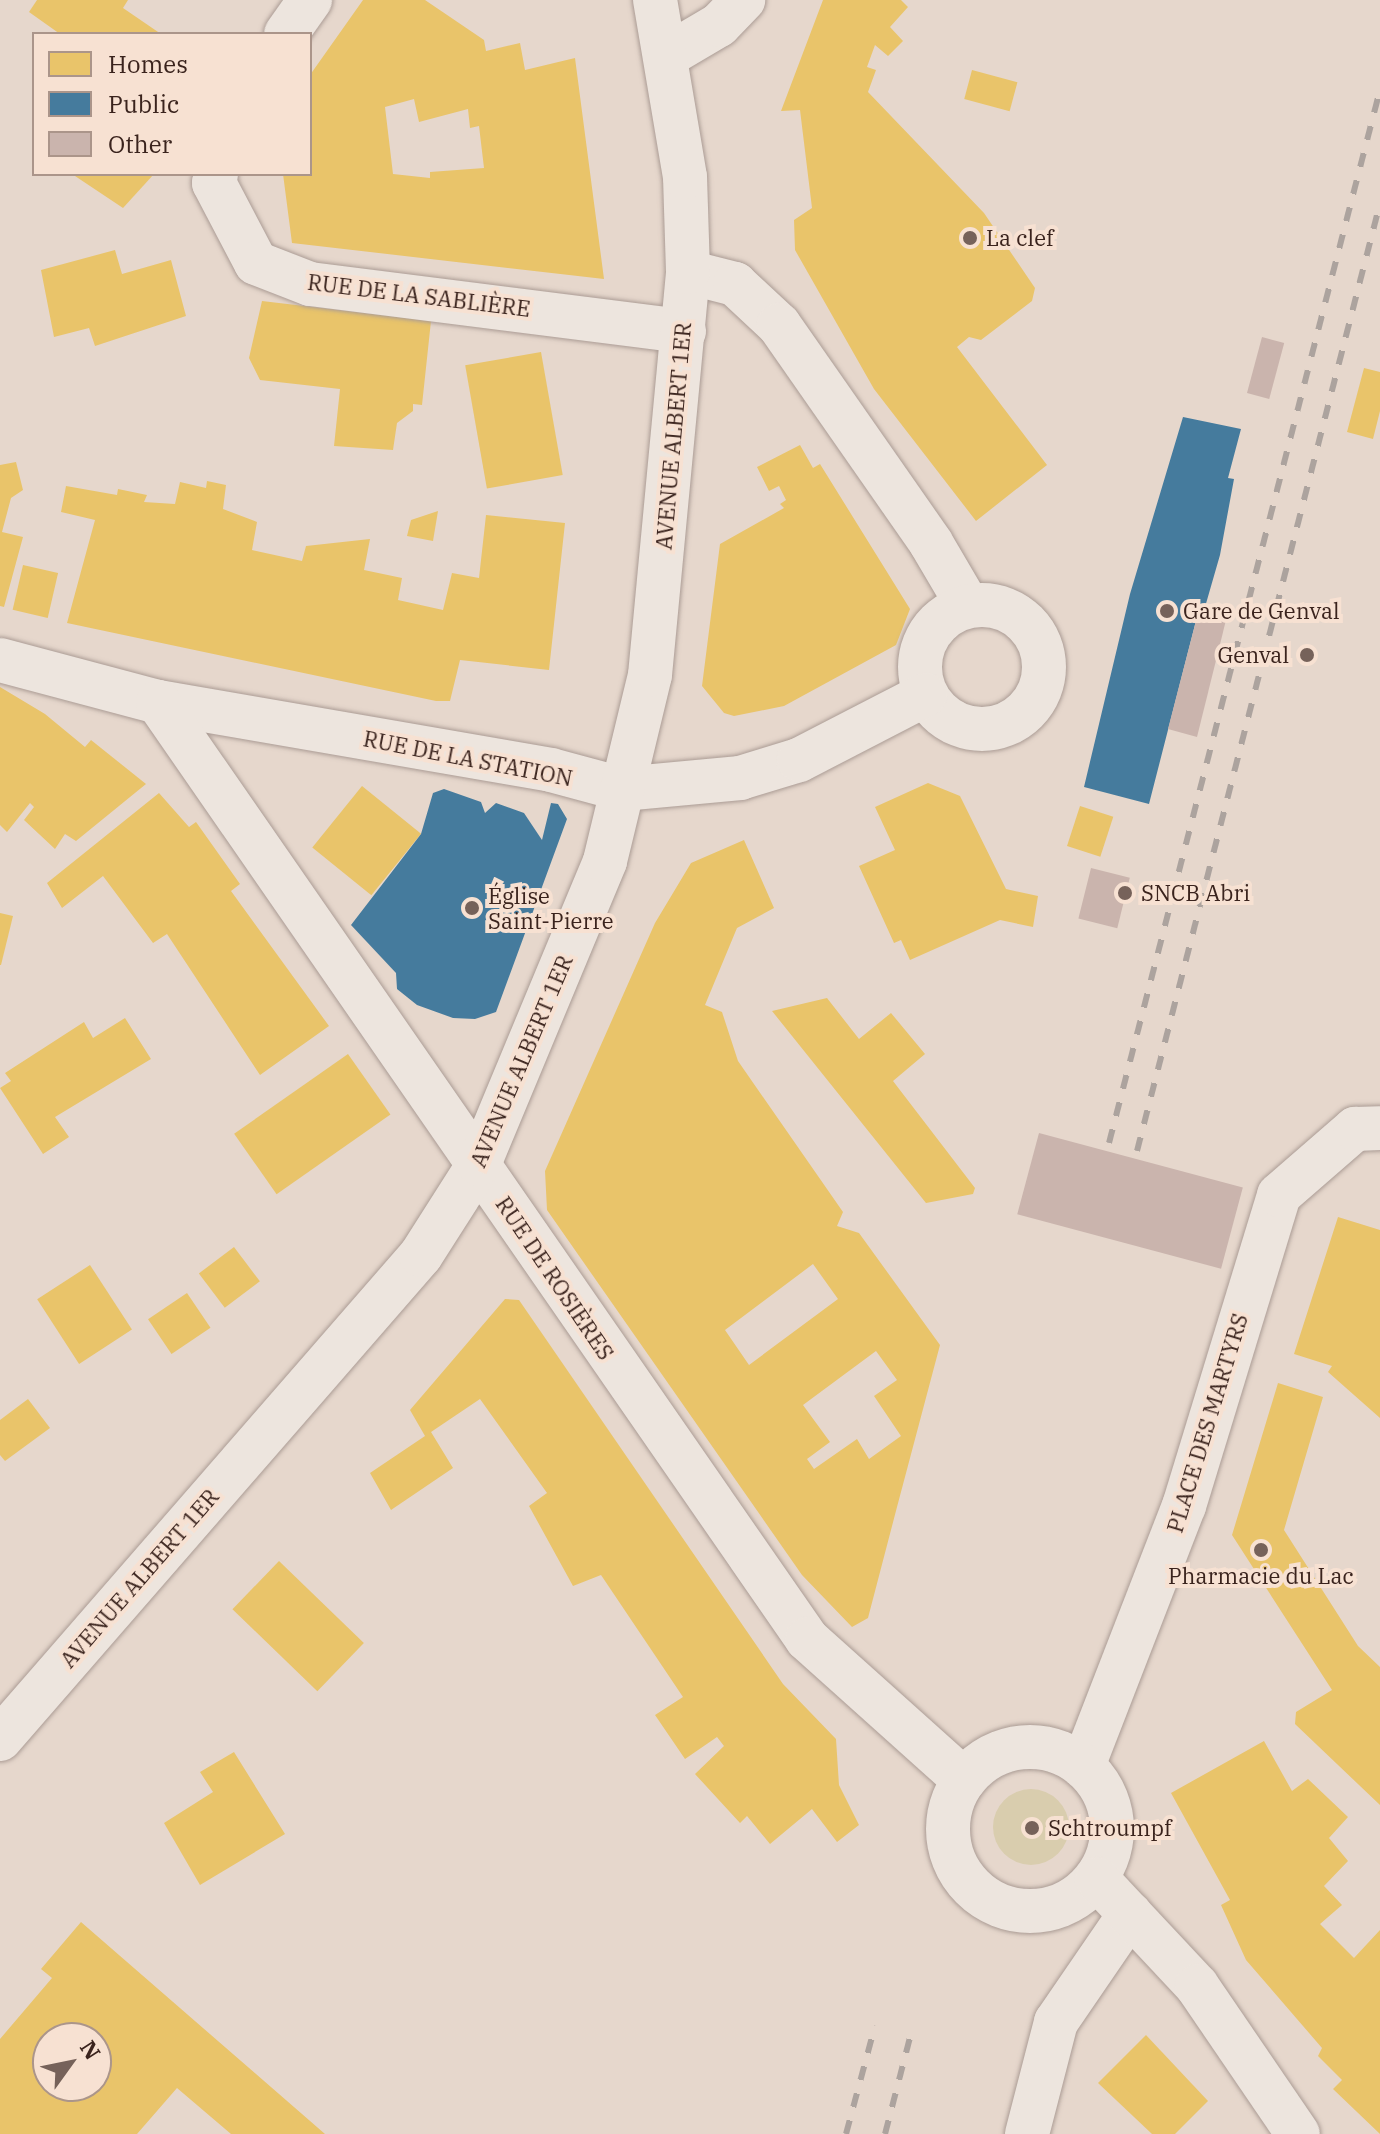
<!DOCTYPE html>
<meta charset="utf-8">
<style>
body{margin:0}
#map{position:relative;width:1380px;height:2134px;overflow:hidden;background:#e6d7cc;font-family:"IBM Plex Serif",serif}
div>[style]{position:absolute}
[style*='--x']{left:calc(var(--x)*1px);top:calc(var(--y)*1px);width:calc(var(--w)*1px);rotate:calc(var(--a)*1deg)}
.green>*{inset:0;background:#d9cdae}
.round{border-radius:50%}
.homes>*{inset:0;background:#e9c46a;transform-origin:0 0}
.public>*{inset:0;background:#457b9d}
.building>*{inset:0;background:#cab4ad;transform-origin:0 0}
.roads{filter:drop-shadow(0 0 2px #ab9c95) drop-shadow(0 0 2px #ab9c95)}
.minor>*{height:44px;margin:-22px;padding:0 22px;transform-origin:22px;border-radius:22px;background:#ede5de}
.minor>.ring{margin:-22px;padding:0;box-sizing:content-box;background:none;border:44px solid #ede5de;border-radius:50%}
.tertiary>*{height:44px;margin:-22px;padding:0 22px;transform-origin:22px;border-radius:22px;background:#ede5de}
.tertiary>.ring{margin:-22px;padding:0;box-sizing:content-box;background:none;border:44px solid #ede5de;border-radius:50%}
.secondary>*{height:44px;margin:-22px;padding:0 22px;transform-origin:22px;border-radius:22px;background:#ede5de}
.rail>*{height:6px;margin-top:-3px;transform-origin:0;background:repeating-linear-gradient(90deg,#aca39e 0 14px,transparent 0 28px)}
.dots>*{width:22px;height:22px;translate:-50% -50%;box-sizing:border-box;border:4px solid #f7e1d2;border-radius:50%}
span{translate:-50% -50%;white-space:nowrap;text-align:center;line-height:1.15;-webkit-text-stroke:8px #f7e1d2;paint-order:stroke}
.poi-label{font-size:22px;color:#3a231d}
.left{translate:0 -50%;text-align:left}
.right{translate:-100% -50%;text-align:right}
.street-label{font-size:22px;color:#3a231d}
.legend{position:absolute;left:32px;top:32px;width:280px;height:144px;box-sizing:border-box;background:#f7e1d2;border:2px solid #ab958a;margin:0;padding:10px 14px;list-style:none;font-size:24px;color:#3a231d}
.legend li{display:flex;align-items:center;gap:16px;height:40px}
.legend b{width:40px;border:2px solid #ab958a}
.north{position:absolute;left:32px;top:2022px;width:80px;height:80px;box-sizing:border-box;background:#f7e1d2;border:2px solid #ab958a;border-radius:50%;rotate:57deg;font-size:22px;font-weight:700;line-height:32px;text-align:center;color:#3a231d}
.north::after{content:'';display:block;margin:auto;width:28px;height:36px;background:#76625a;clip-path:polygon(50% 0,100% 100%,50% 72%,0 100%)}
</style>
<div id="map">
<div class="green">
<i class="round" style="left:993px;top:1789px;width:76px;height:76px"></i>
</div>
<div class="homes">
<i style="clip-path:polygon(37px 0,128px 0,123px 8px,161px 34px,60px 34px,29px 12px)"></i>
<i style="clip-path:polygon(evenodd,363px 0,425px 0,484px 40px,486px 51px,520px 43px,525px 70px,575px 58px,604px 279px,292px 243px,283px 174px,310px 174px,310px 75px,363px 0,414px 99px,419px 122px,468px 109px,470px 128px,479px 126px,484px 168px,430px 172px,430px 178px,393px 174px,385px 107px,414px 99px)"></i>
<i style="clip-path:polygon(823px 0,901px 0,908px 7px,890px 27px,903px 41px,888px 56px,875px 45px,867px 67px,876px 70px,868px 92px,984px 213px,1035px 288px,1032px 301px,981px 340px,969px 337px,957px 347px,1047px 465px,976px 521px,874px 389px,795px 250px,794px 220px,812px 208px,800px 110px,781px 111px)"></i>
<i style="left:972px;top:70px;width:47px;height:30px;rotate:15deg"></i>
<i style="clip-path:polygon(72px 174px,154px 174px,123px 208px)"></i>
<i style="clip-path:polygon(115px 250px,122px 274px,171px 260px,186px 316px,95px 346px,89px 328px,54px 337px,41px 270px)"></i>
<i style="clip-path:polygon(262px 301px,431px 321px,422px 405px,413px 404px,413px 411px,397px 423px,393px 450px,334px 446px,340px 389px,260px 380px,249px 358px)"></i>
<i style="left:541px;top:352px;width:125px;height:77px;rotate:80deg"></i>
<i style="clip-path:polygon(1364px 368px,1380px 372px,1380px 411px,1373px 439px,1347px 432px)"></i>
<i style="clip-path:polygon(800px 445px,813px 468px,820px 464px,910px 609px,896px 645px,784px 706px,734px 716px,724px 713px,702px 686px,720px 544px,784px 508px,780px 504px,786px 500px,779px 486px,769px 491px,757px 467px)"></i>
<i style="clip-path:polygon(16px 462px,23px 490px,11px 498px,2px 532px,23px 537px,4px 607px,0 606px,0 465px)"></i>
<i style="clip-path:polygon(207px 481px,226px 485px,223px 509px,257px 522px,252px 550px,302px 561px,306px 546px,370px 539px,364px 570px,402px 578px,398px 600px,443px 610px,452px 573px,479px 578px,486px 515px,565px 523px,549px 670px,460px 660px,450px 701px,436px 701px,67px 623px,95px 520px,61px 512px,66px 486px,117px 495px,118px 489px,147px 495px,144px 502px,175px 504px,180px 482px,206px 488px)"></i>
<i style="clip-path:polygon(438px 511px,433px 541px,407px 536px,411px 520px)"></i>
<i style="left:23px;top:565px;width:36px;height:46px;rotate:13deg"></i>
<i style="clip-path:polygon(0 687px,45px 714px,85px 747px,91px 740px,146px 784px,76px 841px,65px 834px,55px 849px,24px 820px,34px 807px,30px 803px,7px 832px,0 825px)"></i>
<i style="clip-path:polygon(928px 783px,960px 796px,1006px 889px,1038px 896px,1033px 927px,1000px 920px,910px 960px,901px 940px,894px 943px,859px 866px,895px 850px,875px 807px)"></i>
<i style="left:362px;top:786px;width:76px;height:79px;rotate:39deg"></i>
<i style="clip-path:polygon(159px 793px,189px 827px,196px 822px,240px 884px,231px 891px,329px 1026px,260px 1075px,167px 934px,153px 943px,103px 876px,62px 908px,47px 883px)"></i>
<i style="left:1080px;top:806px;width:35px;height:42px;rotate:18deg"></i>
<i style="clip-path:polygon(evenodd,744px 840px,774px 908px,737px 928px,705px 1005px,722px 1012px,738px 1061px,843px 1212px,837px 1226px,859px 1233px,940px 1345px,897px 1507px,890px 1510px,897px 1507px,868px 1618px,852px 1627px,802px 1575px,547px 1210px,545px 1171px,655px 923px,691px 863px,744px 840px,813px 1264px,838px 1299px,749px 1365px,725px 1330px,813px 1264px,744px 840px,876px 1351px,897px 1380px,874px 1396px,901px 1436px,869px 1459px,857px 1439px,814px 1469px,807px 1459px,830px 1442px,803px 1405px,876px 1351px)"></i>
<i style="clip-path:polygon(0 913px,13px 916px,1px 965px,0 965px)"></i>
<i style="clip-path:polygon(827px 998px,859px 1039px,891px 1013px,925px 1054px,893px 1081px,975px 1188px,973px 1194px,926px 1203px,772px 1011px)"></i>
<i style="clip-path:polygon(125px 1018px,151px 1059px,55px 1117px,69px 1137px,43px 1154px,0 1088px,11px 1081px,5px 1073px,84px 1022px,93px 1038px)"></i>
<i style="left:348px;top:1054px;width:74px;height:139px;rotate:55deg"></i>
<i style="clip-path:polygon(1338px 1217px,1380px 1230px,1380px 1418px,1328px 1372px,1332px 1366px,1294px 1354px)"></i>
<i style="left:234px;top:1247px;width:43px;height:44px;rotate:53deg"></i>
<i style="left:90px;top:1265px;width:77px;height:63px;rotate:57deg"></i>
<i style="left:187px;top:1293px;width:42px;height:47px;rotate:56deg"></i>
<i style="clip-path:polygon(505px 1299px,519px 1300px,783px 1684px,836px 1739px,839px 1785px,859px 1825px,837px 1842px,812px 1809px,770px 1844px,747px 1816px,740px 1823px,695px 1774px,724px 1746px,717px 1737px,685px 1759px,655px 1715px,683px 1697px,601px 1575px,573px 1586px,529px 1506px,547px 1493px,480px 1399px,431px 1432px,453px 1468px,391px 1510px,370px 1473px,425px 1436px,410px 1410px)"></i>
<i style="clip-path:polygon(1278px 1383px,1323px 1397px,1284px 1530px,1358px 1646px,1380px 1667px,1380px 1805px,1295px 1724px,1296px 1712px,1332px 1690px,1232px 1535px)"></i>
<i style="clip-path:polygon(28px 1399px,50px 1428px,5px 1461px,0 1455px,0 1420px)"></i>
<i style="left:279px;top:1561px;width:118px;height:67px;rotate:44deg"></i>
<i style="clip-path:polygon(1264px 1741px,1292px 1791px,1308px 1779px,1348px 1817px,1329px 1838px,1348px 1861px,1324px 1886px,1342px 1905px,1320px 1924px,1354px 1958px,1380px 1930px,1380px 2134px,1333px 2089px,1342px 2080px,1318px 2056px,1322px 2048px,1246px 1960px,1221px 1905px,1230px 1900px,1171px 1793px)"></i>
<i style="clip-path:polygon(234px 1752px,285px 1834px,200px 1885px,164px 1823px,213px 1792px,200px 1772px)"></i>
<i style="clip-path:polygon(evenodd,81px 1922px,325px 2134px,231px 2134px,177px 2088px,137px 2134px,0 2134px,0 2039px,52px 1978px,41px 1969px,81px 1922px,48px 2038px,96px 2038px,96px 2086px,48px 2086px,48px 2038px)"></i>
<i style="clip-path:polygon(1146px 2035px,1208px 2101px,1175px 2134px,1152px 2134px,1098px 2083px)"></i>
</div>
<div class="public">
<i style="clip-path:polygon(1183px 417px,1241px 429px,1228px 478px,1234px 479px,1220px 555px,1203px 614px,1198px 613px,1149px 804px,1084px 787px,1130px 594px)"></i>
<i style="clip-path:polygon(444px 789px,481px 802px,485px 813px,496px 803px,524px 813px,542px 840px,551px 803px,558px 804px,567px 819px,496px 1012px,475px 1019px,453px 1018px,417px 1005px,397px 989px,396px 973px,351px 925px,421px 834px,433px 793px)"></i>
</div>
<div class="building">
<i style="left:1262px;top:337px;width:23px;height:58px;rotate:15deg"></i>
<i style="clip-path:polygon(1204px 610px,1227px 616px,1197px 737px,1168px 729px,1198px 613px)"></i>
<i style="left:1091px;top:868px;width:40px;height:52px;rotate:14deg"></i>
<i style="left:1039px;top:1133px;width:211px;height:84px;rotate:15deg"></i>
</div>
<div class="roads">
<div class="minor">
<i style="--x:286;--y:34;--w:42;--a:-54.8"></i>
<i style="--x:668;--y:55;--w:59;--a:-30.5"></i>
<i style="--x:719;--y:25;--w:35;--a:-46"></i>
<i style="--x:216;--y:174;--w:9;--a:103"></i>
<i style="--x:214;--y:183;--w:90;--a:62.3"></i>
<i style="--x:256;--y:263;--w:58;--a:21.3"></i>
<i style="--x:310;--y:284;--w:377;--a:7.2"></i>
<i style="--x:688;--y:272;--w:49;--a:14.3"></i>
<i style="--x:735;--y:284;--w:60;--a:43"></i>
<i style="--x:779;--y:325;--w:266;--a:55.1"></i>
<i style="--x:931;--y:543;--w:73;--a:59.6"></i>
<i class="ring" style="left:920px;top:605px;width:80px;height:80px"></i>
<i style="--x:158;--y:702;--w:399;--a:9.8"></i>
<i style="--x:551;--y:770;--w:73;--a:15"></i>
<i style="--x:622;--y:789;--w:119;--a:-5.3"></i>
<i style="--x:740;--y:778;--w:62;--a:-17"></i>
<i style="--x:799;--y:760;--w:142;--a:-27.3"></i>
<i style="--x:1083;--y:1766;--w:279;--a:-68.8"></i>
<i style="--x:1184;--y:1506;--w:325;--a:-73"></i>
<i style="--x:1279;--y:1195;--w:101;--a:-41"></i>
<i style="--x:1355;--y:1129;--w:25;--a:-2"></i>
<i style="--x:1027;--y:2134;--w:116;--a:-75.5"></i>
<i style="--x:1056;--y:2022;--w:131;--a:-55.6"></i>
</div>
<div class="tertiary">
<i style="--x:0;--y:660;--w:163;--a:14.9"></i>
<i style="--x:158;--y:702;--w:1140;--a:55.29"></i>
<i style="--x:807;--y:1639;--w:211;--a:41.9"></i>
<i class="ring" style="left:948px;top:1747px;width:120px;height:120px"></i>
<i style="--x:1097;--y:1879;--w:146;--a:46.9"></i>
<i style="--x:1197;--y:1986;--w:179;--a:55.7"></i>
</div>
<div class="secondary">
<i style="--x:0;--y:1739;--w:641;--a:-48.98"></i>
<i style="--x:421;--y:1255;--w:108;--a:-57.5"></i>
<i style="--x:479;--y:1164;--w:328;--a:-67.4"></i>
<i style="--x:605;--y:861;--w:191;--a:-76.4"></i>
<i style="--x:650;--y:675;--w:405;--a:-84.6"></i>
<i style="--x:688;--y:272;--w:95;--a:-91.8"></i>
<i style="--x:685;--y:177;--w:180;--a:-99.6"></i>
</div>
</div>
<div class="rail">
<i style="--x:1109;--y:1143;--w:1087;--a:-75.57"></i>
<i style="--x:1137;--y:1151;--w:979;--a:-75.62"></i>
<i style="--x:846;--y:2134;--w:112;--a:-75"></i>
<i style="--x:885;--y:2134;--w:100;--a:-75.5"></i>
</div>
<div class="dots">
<i style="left:970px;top:238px;background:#76625a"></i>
<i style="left:1167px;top:611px;background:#76625a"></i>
<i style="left:1307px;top:655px;background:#76625a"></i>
<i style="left:1125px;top:893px;background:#76625a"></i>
<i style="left:472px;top:908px;background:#76625a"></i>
<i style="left:1261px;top:1550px;background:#76625a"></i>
<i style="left:1032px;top:1828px;background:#76625a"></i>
</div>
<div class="poi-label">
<span class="left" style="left:986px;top:238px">La clef</span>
<span class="left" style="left:1183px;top:611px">Gare de Genval</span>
<span class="right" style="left:1289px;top:655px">Genval</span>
<span class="left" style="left:1141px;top:893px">SNCB Abri</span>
<span class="left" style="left:488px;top:908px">Église<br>Saint-Pierre</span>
<span style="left:1261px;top:1576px">Pharmacie du Lac</span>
<span class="left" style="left:1048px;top:1828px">Schtroumpf</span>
</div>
<div class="street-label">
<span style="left:419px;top:295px;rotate:7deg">RUE DE LA SABLIÈRE</span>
<span style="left:673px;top:436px;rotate:-85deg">AVENUE ALBERT 1ER</span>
<span style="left:468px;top:758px;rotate:11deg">RUE DE LA STATION</span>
<span style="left:521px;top:1061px;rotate:-67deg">AVENUE ALBERT 1ER</span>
<span style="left:555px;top:1278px;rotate:56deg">RUE DE ROSIÈRES</span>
<span style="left:1207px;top:1423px;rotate:-73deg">PLACE DES MARTYRS</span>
<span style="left:139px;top:1578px;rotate:-49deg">AVENUE ALBERT 1ER</span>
</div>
<ul class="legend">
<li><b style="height:22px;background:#e9c46a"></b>Homes</li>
<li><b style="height:22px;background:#457b9d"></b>Public</li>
<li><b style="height:22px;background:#cab4ad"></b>Other</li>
</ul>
<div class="north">N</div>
</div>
